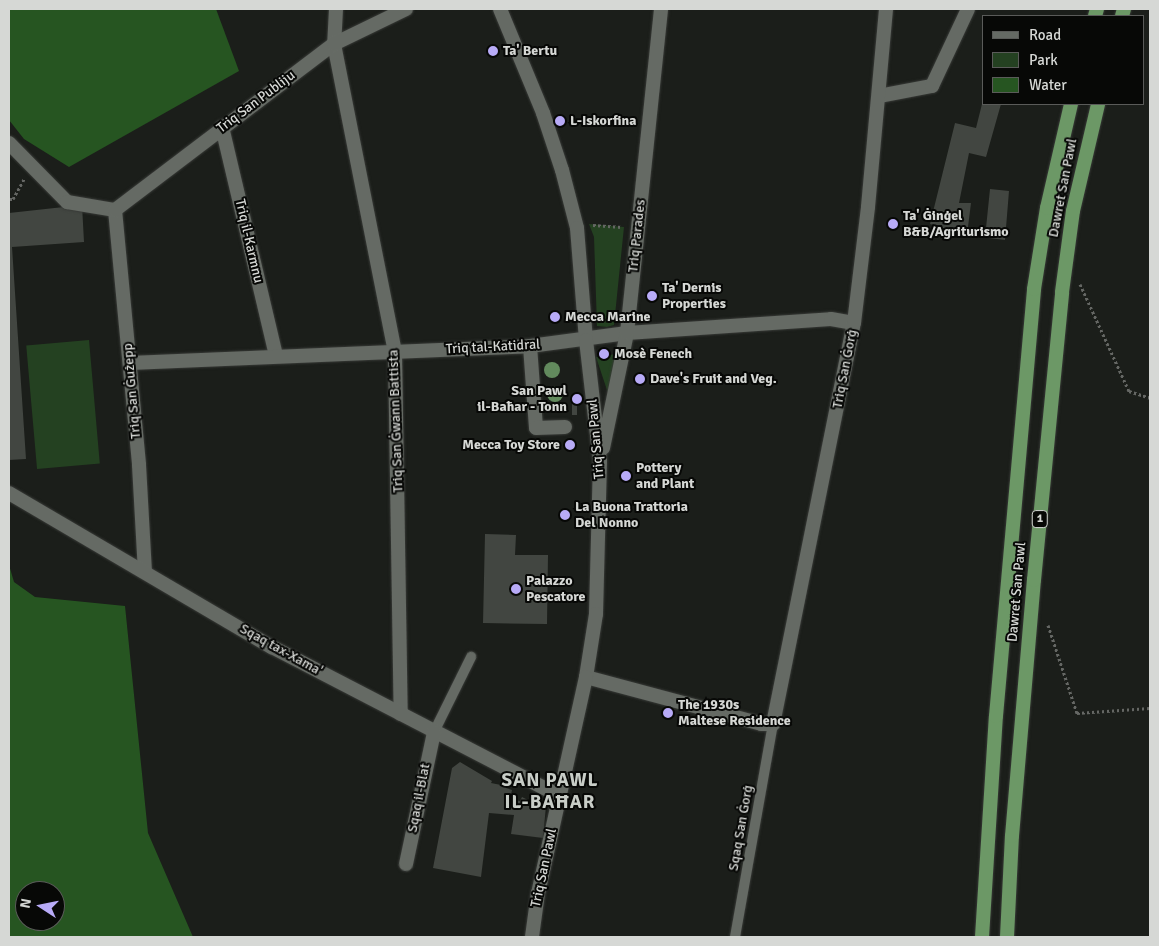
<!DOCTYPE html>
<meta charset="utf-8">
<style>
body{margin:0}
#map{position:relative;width:1159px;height:946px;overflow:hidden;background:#1b1e1a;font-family:Signika,sans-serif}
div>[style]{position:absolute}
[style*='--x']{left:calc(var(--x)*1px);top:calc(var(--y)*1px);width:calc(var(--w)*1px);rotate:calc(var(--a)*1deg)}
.green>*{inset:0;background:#244121;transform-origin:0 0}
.water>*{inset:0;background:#265521}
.building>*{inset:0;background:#424641;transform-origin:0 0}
.path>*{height:3px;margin-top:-1.5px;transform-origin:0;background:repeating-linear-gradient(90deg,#656764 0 2.5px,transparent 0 5px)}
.roads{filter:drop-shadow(0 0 1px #383a37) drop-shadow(0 0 1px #383a37)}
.service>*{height:10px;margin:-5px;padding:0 5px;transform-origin:5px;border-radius:5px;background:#656a64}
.minor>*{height:14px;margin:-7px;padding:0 7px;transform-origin:7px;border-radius:7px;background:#656a64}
.tertiary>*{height:14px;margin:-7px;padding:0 7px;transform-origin:7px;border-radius:7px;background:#656a64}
.trunk>*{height:14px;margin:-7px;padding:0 7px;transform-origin:7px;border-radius:7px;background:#6c9866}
.trees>*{width:16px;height:16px;margin:-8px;border-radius:50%;background:#628a5d}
.dots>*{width:14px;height:14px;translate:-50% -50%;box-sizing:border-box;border:2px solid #070806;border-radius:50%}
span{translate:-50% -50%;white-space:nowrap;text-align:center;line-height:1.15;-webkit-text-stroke:4px #070806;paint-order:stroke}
.shield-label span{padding:1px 4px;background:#070806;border:1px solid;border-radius:4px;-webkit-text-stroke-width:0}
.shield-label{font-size:12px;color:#d6d8d5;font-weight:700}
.poi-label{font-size:14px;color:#d6d8d5;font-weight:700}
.left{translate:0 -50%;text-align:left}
.right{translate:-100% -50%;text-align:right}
.street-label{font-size:14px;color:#d6d8d5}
.district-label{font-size:19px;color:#c8cdc7;font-weight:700;letter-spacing:1px}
.frame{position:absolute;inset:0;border:10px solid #d6d8d5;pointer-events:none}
.legend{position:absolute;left:982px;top:15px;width:162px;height:90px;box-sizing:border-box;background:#070806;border:1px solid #5a5b59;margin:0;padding:6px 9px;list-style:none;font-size:15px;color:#d6d8d5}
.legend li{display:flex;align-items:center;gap:10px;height:25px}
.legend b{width:25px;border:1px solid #5a5b59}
.north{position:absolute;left:15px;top:881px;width:50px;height:50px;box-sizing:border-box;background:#070806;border:1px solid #5a5b59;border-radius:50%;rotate:281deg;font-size:14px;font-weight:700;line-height:20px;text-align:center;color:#d6d8d5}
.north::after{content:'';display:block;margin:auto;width:18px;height:22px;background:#b8abf7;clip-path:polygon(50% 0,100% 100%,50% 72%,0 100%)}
</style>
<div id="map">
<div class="green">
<i style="clip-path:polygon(589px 224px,624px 227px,614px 325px,607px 327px,597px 326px,594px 237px)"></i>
<i style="left:89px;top:340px;width:124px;height:63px;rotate:85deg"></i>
<i style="clip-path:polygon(616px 354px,609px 396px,596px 357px)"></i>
</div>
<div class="water">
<i style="clip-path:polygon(9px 9px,216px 9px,239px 71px,69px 167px,24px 139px,9px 120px)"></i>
<i style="clip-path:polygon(evenodd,9px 565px,14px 582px,35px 597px,125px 606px,148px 833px,193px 937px,9px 937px,9px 565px,25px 891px,55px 891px,55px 921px,25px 921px,25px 891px)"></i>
</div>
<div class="building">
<i style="clip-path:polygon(982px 104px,1001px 104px,986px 157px,969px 153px,959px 203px,971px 203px,967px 235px,930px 224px,955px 123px,976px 128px)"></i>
<i style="clip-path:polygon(990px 189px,1009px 191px,1005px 240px,989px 238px,991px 229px,986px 228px)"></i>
<i style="clip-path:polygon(82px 205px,84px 242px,12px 247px,26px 459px,9px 460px,9px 213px)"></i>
<i style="left:577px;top:404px;width:11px;height:5px;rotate:90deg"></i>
<i style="clip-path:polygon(485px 534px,516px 535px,515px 555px,548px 555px,547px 624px,483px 623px)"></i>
<i style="clip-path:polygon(460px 762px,492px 781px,491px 783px,506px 786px,506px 788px,512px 790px,510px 799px,520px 801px,522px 797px,536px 804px,546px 806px,543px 838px,511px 834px,514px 815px,489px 813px,481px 877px,433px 868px,452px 768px)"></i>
</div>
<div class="path">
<i style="--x:9;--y:199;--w:4;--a:0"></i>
<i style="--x:13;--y:199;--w:23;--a:-61"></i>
<i style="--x:593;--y:225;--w:29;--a:4"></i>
<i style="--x:1080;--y:284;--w:118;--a:65.4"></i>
<i style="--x:1129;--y:391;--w:22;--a:18"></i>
<i style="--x:1048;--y:625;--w:93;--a:71.8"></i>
<i style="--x:1077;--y:713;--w:73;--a:-3.9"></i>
</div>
<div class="roads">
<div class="service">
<i style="--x:434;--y:732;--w:84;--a:-63.7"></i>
<i style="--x:735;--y:937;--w:216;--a:-79.9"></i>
</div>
<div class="minor">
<i style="--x:336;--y:9;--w:35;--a:93"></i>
<i style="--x:334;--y:44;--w:313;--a:78.8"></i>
<i style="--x:395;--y:351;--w:363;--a:89.1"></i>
<i style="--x:879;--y:96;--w:54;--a:-10.7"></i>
<i style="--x:932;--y:86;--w:85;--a:-64.9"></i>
<i style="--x:222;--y:127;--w:234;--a:76.7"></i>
<i style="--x:9;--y:143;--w:83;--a:45.5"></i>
<i style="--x:67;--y:202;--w:49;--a:9.5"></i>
<i style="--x:115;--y:210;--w:256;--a:84.6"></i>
<i style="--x:139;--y:465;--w:107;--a:86.8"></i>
<i style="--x:115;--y:210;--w:275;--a:-37.2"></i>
<i style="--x:334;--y:44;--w:80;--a:-25.9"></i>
<i style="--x:530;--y:346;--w:82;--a:85.8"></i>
<i style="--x:536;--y:428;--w:29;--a:-2"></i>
<i style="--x:130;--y:363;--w:400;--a:-2.4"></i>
<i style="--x:530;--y:346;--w:98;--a:-7.6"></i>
<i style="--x:627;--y:333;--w:204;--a:-3.9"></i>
<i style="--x:831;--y:319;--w:23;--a:10"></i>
<i style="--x:9;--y:493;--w:305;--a:30.4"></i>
<i style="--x:272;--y:647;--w:324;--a:27.4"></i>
<i style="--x:586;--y:677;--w:181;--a:15"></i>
<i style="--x:761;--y:724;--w:12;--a:0"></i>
<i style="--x:773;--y:724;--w:409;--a:-78.6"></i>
<i style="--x:854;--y:323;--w:117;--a:-83.1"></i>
<i style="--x:868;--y:207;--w:199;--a:-84.8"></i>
<i style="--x:406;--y:864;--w:135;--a:-78"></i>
</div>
<div class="tertiary">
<i style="--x:500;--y:9;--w:113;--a:67.5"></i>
<i style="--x:543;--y:113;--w:60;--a:71.6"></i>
<i style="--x:562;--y:170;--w:60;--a:75.5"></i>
<i style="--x:577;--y:228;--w:112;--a:85.4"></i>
<i style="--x:586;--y:340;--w:122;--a:83.4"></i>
<i style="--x:600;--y:461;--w:153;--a:91.5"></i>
<i style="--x:596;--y:614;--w:64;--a:99"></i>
<i style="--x:586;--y:677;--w:221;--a:102.5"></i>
<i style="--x:538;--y:893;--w:44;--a:97.8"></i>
<i style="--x:603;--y:448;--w:117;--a:-78.2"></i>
<i style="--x:627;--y:333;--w:326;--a:-84"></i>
</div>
<div class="trunk">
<i style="--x:1095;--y:16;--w:7;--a:-74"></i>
<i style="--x:1122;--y:16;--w:7;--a:-74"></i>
<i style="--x:982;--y:937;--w:221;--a:-86.4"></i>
<i style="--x:996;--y:716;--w:429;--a:-84.9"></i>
<i style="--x:1034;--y:289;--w:82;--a:-80.9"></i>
<i style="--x:1047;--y:208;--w:107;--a:-77"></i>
<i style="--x:1007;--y:937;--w:101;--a:-87.2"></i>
<i style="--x:1012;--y:836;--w:257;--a:-85.1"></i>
<i style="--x:1034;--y:580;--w:289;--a:-84.4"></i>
<i style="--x:1062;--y:292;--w:82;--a:-82.3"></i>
<i style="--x:1073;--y:211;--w:110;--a:-76.8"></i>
</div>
</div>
<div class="trees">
<i style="left:552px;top:370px"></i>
<i style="left:555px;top:394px"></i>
</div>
<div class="dots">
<i style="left:493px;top:51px;background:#b8abf7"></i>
<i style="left:560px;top:121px;background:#b8abf7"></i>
<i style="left:893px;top:224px;background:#b8abf7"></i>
<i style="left:652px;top:296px;background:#b8abf7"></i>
<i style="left:555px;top:317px;background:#b8abf7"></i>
<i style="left:604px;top:354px;background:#b8abf7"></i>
<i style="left:640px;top:379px;background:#b8abf7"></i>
<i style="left:577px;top:399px;background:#b8abf7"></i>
<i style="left:570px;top:445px;background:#b8abf7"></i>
<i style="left:626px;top:476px;background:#b8abf7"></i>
<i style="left:565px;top:515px;background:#b8abf7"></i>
<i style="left:516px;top:589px;background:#b8abf7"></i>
<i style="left:668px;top:713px;background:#b8abf7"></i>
</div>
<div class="shield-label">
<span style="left:1040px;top:519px">1</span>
</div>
<div class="poi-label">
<span class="left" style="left:503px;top:51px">Ta' Bertu</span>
<span class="left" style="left:570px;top:121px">L-Iskorfina</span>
<span class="left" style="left:903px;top:224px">Ta' Ġinġel<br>B&amp;B/Agriturismo</span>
<span class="left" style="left:662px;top:296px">Ta' Dernis<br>Properties</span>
<span class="left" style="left:565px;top:317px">Mecca Marine</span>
<span class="left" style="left:614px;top:354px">Mosè Fenech</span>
<span class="left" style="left:650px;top:379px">Dave's Fruit and Veg.</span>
<span class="right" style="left:567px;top:399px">San Pawl<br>il-Baħar - Tonn</span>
<span class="right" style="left:560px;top:445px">Mecca Toy Store</span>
<span class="left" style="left:636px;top:476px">Pottery<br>and Plant</span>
<span class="left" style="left:575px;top:515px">La Buona Trattoria<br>Del Nonno</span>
<span class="left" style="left:526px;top:589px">Palazzo<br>Pescatore</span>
<span class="left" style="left:678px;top:713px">The 1930s<br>Maltese Residence</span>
</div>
<div class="street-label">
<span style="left:256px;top:102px;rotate:-37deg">Triq San Publiju</span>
<span style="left:1063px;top:188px;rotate:-79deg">Dawret San Pawl</span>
<span style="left:637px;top:236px;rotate:-84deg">Triq Parades</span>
<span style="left:249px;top:241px;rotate:77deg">Triq il-Karmnu</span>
<span style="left:493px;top:347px;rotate:-3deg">Triq tal-Katidral</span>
<span style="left:845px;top:369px;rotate:-79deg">Triq San Ġorġ</span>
<span style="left:132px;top:391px;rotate:-95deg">Triq San Ġużepp</span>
<span style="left:396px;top:421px;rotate:-92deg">Triq San Ġwann Battista</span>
<span style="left:596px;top:439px;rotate:-95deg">Triq San Pawl</span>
<span style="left:1017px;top:592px;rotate:-85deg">Dawret San Pawl</span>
<span style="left:281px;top:650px;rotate:29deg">Sqaq tax-Xama'</span>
<span style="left:419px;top:798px;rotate:-79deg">Sqaq il-Blat</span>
<span style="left:741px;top:828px;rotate:-80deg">Sqaq San Ġorġ</span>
<span style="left:544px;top:868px;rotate:-78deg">Triq San Pawl</span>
</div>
<div class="district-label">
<span style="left:550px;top:792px">SAN PAWL<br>IL-BAĦAR</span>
</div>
<div class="frame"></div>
<ul class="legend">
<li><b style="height:6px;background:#656a64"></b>Road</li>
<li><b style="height:14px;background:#244121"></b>Park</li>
<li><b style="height:14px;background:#265521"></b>Water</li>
</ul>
<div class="north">N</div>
</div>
